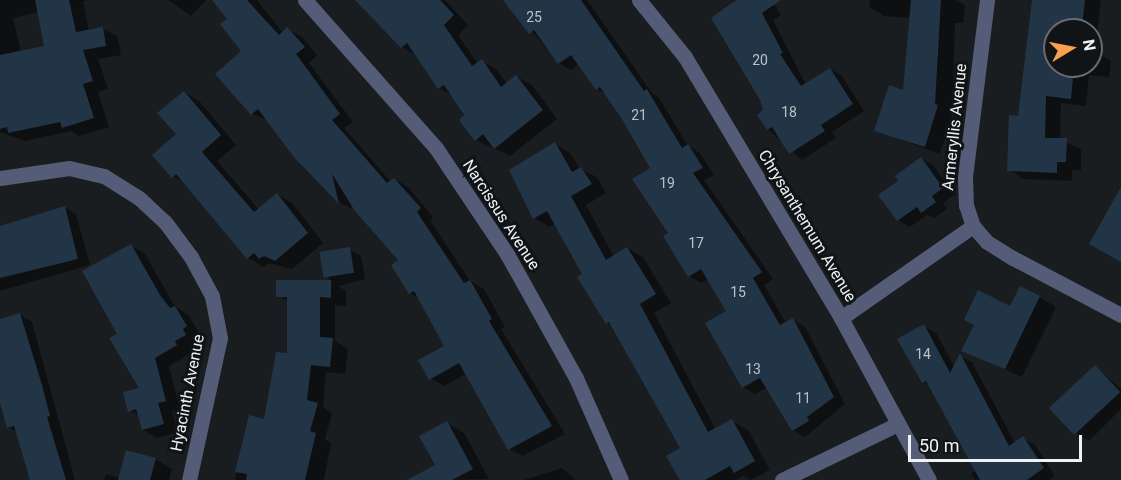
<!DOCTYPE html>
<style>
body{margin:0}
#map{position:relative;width:1121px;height:480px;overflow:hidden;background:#191d20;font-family:Roboto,sans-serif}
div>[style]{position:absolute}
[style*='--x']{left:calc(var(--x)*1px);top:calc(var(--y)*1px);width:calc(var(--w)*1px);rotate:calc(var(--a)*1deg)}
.shadow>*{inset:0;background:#0007}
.building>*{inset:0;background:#223546;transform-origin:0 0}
.street>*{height:15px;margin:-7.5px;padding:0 7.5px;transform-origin:7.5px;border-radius:7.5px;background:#545c77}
span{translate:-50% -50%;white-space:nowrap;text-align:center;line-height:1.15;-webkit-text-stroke:6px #101417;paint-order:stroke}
.number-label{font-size:14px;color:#bcc2c8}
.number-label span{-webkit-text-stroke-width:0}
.street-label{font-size:16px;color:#eff1f4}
.north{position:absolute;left:1043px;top:18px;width:60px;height:60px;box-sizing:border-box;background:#101417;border:2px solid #696c6f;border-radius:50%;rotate:80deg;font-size:16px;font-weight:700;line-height:24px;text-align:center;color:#eff1f4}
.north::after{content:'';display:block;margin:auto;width:21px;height:27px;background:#fb9e50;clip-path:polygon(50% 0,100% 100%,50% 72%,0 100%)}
.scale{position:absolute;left:908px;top:435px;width:174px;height:27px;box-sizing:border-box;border:3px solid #eff1f4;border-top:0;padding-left:8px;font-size:18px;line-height:21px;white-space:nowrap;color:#eff1f4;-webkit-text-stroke:4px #101417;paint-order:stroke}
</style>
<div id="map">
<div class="shadow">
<i style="clip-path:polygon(evenodd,0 0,89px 0,83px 1px,89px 31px,102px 28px,118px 37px,121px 55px,98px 59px,108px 89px,98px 92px,109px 127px,79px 136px,71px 131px,25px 141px,0 132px,0 0,39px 12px,46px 47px,21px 52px,13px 18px,39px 12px)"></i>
<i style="clip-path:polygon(168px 0,206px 0,191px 16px)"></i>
<i style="clip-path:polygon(214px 0,257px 0,283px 33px,287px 29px,301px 36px,317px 55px,309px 63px,353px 122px,344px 128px,391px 182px,394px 179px,408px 187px,433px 217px,430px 220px,470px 281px,484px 289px,505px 327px,501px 329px,565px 434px,523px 456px,509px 449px,466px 374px,444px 386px,430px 378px,447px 346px,419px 298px,410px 293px,401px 261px,350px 200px,352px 209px,340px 203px,294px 155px,268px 120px,252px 114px,243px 51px,229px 19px)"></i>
<i style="clip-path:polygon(357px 0,445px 0,468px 25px,458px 35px,478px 64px,482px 61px,497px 70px,507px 84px,517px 77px,532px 85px,557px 119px,510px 156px,476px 140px,453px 96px,439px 88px,417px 56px,402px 47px)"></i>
<i style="clip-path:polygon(505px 0,587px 0,652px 93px,659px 98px,688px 146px,700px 153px,714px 175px,704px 180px,773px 279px,764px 285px,786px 323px,793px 320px,805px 327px,845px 404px,805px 437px,793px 430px,768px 387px,755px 394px,743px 387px,707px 324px,728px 311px,709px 279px,701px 283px,689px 276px,665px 237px,670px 234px,652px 168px,607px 95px,597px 89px,579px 64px,571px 70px,559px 63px)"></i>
<i style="clip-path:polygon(733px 0,771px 0,781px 15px,773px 20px,806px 85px,830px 69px,842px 76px,864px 111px,832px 132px,836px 138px,802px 160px,768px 129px)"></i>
<i style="clip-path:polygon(870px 0,956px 0,965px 5px,963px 23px,955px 23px,952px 115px,940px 154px,876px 130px,905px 92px,911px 18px,884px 16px,869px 7px)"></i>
<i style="clip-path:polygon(evenodd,1033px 0,1101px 0,1095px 52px,1111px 61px,1109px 77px,1089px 75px,1086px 106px,1061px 103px,1060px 140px,1081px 149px,1081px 170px,1072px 170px,1072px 181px,1024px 179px,1009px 170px,1019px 117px,1033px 0,1055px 30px,1091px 30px,1091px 66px,1055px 66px,1055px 30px)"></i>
<i style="clip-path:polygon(184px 92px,200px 102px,236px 145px,217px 161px,259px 210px,277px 194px,293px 204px,323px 243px,292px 269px,269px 263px,264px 267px,248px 258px,187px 185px,173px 176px)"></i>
<i style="clip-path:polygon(555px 144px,570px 153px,580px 169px,597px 177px,606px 193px,586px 205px,614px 257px,627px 248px,643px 257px,671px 303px,654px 313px,716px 430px,732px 421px,748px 430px,770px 470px,751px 480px,743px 476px,736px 480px,681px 480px,682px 449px,613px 326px,607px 323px,584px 274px,556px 223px,550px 227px,534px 218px)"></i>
<i style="clip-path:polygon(921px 158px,933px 165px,954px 195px,943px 203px,947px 209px,934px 218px,927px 215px,910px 227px,898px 220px,900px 181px)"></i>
<i style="clip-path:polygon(64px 207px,76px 214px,90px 265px,0 291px,0 238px)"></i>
<i style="clip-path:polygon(131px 246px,145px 254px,174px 305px,189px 316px,200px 335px,196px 337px,199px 343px,189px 349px,191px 353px,169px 366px,180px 409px,172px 411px,178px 432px,157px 438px,143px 430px,140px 416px,130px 411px,141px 389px,119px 334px)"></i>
<i style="clip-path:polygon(349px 249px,361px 256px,365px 279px,338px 286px,346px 291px,346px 306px,335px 305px,335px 341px,348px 349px,345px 374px,326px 372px,323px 407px,332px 413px,325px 439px,331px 443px,324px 480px,235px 480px,250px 417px,265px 421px,289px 354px,289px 302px,278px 296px,278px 281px,334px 282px,328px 279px)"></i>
<i style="clip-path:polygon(1039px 297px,1056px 307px,1022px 377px,963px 350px,1011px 308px)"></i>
<i style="clip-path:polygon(20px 315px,32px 322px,75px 480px,31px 480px,17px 432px,8px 427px,0 399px,0 321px)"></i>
<i style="clip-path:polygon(924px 326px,936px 333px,955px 368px,960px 356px,972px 362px,1015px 443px,1023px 438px,1035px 445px,1055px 476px,1049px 480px,975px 480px,971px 474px,976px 470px,931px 386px,923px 382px)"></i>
<i style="clip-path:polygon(1095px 367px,1121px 389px,1121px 409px,1089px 441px,1077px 434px)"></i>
<i style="clip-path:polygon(447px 423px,464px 433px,489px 479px,435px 480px)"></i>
<i style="clip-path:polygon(155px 459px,172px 469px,169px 480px,104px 480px,106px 474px,120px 478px)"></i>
<i style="clip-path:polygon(562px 468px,576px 480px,524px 480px)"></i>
</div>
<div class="building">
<i style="clip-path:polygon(35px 0,69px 0,76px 32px,103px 27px,106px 46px,83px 50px,93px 81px,83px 84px,94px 118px,62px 128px,60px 122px,8px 133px,7px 127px,0 129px,0 55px,44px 46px)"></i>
<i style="clip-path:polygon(212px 0,247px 0,279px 35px,287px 27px,305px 47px,296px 54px,340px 114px,332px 120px,387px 183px,394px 178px,421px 208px,417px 212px,464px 283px,470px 280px,492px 319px,489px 321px,552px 426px,508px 450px,459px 363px,429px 380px,418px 360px,444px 346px,414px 291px,409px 294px,391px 265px,398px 260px,355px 211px,332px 174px,339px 204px,293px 156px,258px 109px,251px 115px,215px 74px,241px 51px,220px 24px,227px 19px)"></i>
<i style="clip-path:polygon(355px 0,440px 0,454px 15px,444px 25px,472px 66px,482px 59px,501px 87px,516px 75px,543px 110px,494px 149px,483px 134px,475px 141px,459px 120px,464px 115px,444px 85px,438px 89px,407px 43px,401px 48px)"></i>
<i style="clip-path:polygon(503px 0,581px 0,644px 91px,647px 89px,682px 148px,688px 144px,703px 168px,693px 173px,762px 272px,753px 278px,780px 325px,793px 318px,834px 397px,807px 417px,809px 421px,792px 431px,760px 378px,742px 388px,705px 323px,726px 311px,701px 269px,688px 277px,663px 236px,668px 233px,632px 179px,650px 168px,623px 121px,600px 87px,596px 90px,571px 55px,558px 64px,534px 30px,529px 34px)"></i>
<i style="clip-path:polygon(736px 0,781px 0,762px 13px,783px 53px,780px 54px,801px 86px,830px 68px,853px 104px,821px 125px,825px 131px,789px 154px,772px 127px,767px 130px,757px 115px,763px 110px,760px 100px,711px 18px)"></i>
<i style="clip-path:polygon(911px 0,941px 0,935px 104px,938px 105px,925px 147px,874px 131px,889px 85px,903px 90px)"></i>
<i style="clip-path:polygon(1032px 0,1085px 0,1082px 27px,1055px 24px,1055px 66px,1074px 66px,1071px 99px,1046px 96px,1045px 138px,1067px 138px,1066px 162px,1057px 162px,1057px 173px,1007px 171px,1009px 115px,1018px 116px)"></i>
<i style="clip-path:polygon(184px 91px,221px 135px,202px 152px,254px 212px,277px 193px,308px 233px,275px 261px,264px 256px,259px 259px,254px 253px,247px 259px,176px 174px,172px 178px,152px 155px,176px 134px,157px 113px)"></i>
<i style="clip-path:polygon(555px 142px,572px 172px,581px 167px,592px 184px,571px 196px,606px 260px,627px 247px,656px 294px,640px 304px,708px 432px,732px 419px,755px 461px,734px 473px,730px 466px,705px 480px,680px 480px,666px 456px,680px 448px,609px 322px,606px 324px,577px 277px,582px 274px,547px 211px,533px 219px,509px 170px)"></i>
<i style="clip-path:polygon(921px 157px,943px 188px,932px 196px,936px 202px,921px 213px,917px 207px,897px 221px,878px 195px,898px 181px,895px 176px)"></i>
<i style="clip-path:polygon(1121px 187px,1121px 262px,1089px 244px)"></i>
<i style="clip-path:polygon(65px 206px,78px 259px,0 278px,0 226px)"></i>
<i style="clip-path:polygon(131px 244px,160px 295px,170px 308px,175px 306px,187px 326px,183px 329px,186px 335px,175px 341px,177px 345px,155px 358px,166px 401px,158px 403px,164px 424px,142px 430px,136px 409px,128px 412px,123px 392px,139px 388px,109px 338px,117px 334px,82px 271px)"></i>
<i style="left:350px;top:247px;width:26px;height:31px;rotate:81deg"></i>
<i style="clip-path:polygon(276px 280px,331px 280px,331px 298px,320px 297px,320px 337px,333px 338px,330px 367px,311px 365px,307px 400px,318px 403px,310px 431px,316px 433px,305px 480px,246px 480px,247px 474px,235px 472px,249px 415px,264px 419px,276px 352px,287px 353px,287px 297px,276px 297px)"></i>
<i style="clip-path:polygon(1020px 286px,1040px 296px,1005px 369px,961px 351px,974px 325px,964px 320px,978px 290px,1010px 306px)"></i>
<i style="clip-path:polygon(20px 313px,42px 385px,50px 416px,47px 417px,66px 480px,30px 480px,14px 426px,7px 428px,0 403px,0 319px)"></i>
<i style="clip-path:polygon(924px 324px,950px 373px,960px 353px,1009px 446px,1023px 436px,1044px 468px,1027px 480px,980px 480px,926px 381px,922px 383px,897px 339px)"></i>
<i style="left:1095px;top:365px;width:37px;height:63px;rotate:47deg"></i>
<i style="clip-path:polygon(447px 421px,473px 469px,452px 480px,407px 480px,435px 465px,419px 436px)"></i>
<i style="clip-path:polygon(126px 450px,156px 458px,150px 480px,118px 480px)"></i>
</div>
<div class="street">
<i style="--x:305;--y:0;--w:198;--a:48.5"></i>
<i style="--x:436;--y:148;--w:128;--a:56.2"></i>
<i style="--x:507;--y:254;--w:142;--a:60.9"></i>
<i style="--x:576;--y:378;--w:111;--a:66.2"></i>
<i style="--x:639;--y:0;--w:73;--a:51.1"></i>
<i style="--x:685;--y:57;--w:304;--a:59.1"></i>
<i style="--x:841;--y:318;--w:184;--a:61.5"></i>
<i style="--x:987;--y:0;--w:178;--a:97.1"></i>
<i style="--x:965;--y:177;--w:28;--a:88"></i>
<i style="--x:966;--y:205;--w:22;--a:72"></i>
<i style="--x:973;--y:226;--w:21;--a:49"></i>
<i style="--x:987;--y:242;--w:28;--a:32"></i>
<i style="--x:1011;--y:257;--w:124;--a:27.8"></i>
<i style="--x:0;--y:178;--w:70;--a:-8.2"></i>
<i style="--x:69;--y:168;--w:36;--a:13"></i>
<i style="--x:104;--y:176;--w:41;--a:32.2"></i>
<i style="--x:139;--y:198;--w:35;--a:43"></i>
<i style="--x:165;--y:222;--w:44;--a:53.4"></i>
<i style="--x:191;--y:257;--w:44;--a:61.7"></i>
<i style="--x:212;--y:296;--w:43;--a:79.2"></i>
<i style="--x:220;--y:338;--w:145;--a:102.3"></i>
<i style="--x:841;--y:318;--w:161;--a:-34.9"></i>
<i style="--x:782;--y:480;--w:129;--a:-25.8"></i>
</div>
<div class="number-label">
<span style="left:534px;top:17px">25</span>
<span style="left:760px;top:60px">20</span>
<span style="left:789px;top:112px">18</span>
<span style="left:639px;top:115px">21</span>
<span style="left:667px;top:183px">19</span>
<span style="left:696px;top:243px">17</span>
<span style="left:738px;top:292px">15</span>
<span style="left:923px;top:354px">14</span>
<span style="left:753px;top:369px">13</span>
<span style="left:803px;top:398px">11</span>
</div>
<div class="street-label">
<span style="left:955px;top:127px;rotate:-84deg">Armeryllis Avenue</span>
<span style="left:501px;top:215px;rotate:57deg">Narcissus Avenue</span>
<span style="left:807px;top:226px;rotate:59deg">Chrysanthemum Avenue</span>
<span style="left:188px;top:393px;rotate:-79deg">Hyacinth Avenue</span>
</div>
<div class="north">N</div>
<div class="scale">50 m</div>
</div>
